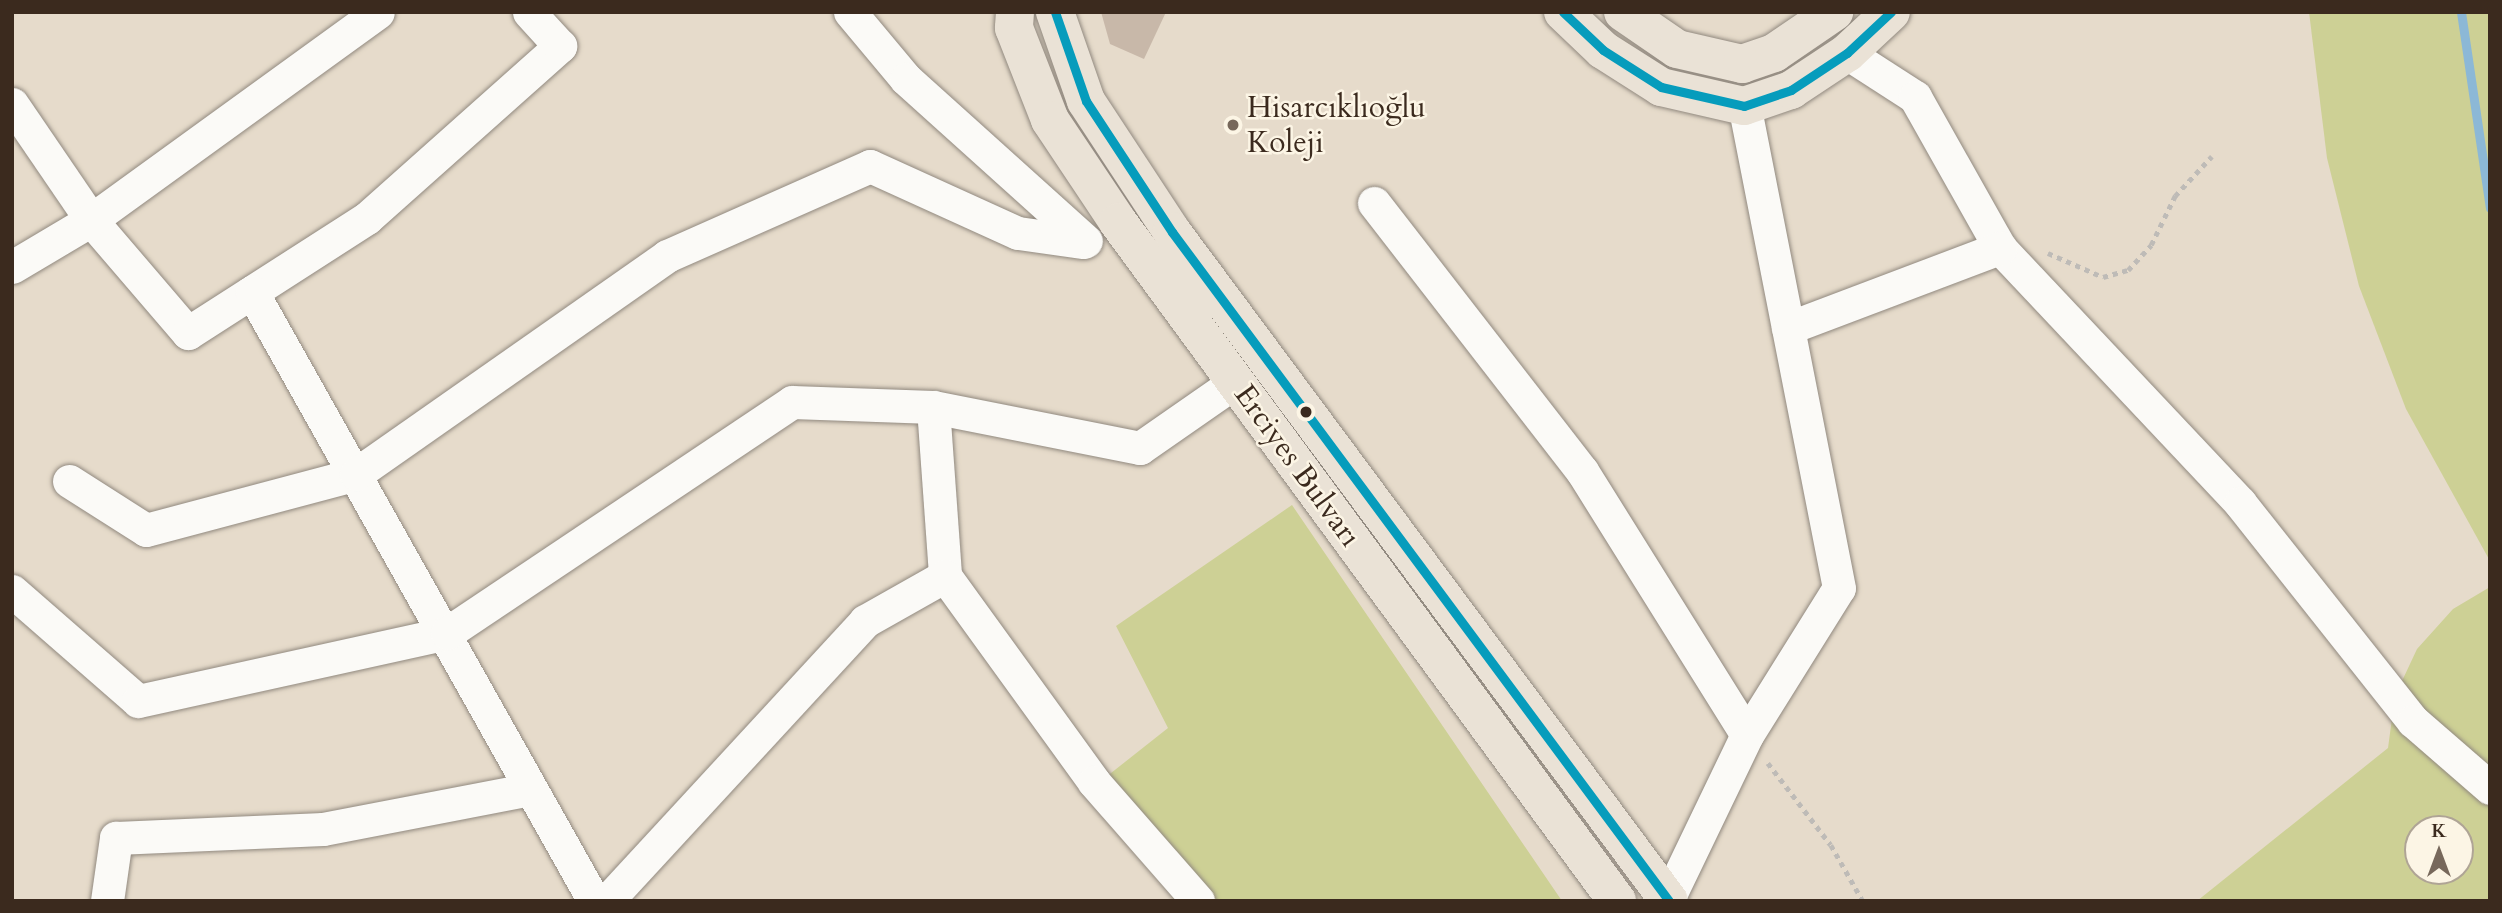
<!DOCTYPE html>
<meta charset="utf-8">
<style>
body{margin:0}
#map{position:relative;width:2502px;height:913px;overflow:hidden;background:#e6dbcb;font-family:Cardo,serif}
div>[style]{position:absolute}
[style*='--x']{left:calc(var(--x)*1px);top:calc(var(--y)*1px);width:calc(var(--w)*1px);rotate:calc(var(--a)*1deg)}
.green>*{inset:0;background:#cdd095}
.stream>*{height:9px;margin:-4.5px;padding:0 4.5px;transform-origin:4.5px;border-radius:4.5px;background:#8cb8d6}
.building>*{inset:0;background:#c8b8a9}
.path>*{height:4.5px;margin-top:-2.25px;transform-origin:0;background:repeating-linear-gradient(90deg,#bebbb7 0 5px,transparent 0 10px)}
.roads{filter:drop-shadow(0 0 2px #91897f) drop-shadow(0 0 2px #91897f)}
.street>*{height:33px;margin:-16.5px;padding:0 16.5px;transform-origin:16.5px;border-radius:16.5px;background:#fbfaf7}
.highway>*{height:38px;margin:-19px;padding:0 19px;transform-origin:19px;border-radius:19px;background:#eae2d6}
.bus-1>*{height:9px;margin:-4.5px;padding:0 4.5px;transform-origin:4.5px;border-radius:4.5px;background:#069cbc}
.dots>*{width:19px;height:19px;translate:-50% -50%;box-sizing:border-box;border:4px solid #fcf5e5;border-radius:50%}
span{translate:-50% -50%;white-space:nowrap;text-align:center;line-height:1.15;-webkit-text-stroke:5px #fcf5e5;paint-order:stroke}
.poi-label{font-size:30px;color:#3b2a1e}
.left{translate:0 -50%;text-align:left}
.street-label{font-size:30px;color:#3b2a1e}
.frame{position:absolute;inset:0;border:14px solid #3b2a1e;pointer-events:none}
.north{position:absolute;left:2404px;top:815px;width:70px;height:70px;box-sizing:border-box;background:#fcf5e5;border:2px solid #afa495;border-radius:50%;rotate:0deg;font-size:19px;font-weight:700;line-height:28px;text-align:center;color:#3b2a1e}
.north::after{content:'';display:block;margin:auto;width:24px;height:32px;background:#77685b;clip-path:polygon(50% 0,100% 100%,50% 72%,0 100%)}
</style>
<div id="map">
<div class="green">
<i style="clip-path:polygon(2309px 12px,2490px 12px,2490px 561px,2406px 409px,2359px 286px,2327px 158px)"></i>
<i style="clip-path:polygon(1292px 505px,1562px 901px,1214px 901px,1106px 777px,1168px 728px,1116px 626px)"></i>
<i style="clip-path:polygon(evenodd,2490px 587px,2490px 901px,2197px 901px,2388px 748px,2395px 696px,2417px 649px,2453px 609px,2490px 587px,2418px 829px,2460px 829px,2460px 871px,2418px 871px,2418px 829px)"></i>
</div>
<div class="stream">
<i style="--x:2461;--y:12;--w:198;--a:81.6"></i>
</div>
<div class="building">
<i style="clip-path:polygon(1101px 12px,1166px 12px,1144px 59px,1110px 44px)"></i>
</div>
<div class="path">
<i style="--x:2048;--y:253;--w:60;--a:23.6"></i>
<i style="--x:2103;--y:277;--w:26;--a:-16"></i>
<i style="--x:2128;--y:270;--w:34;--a:-47"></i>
<i style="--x:2151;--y:245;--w:55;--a:-63.9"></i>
<i style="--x:2175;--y:196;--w:54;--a:-47.2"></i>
<i style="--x:1768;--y:763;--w:103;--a:52.5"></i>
<i style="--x:1831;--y:845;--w:64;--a:60.3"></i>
</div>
<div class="roads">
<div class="street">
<i style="--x:850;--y:12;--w:87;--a:50.1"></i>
<i style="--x:906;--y:79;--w:242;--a:42"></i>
<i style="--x:1847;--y:53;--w:81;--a:32.9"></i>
<i style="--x:1915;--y:97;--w:173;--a:60.6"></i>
<i style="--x:2000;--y:248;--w:350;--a:46.7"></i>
<i style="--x:2240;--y:503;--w:278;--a:51.6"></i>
<i style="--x:2413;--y:721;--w:102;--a:41"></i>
<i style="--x:12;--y:104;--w:140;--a:55.7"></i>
<i style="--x:91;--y:220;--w:149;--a:49.4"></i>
<i style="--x:188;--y:333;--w:213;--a:-32.7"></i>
<i style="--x:367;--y:218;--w:259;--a:-41.7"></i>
<i style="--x:560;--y:46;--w:46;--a:-132.4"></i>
<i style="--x:1374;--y:203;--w:339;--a:52.2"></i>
<i style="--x:1582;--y:471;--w:311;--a:58"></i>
<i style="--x:12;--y:267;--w:92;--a:-30.7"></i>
<i style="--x:91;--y:220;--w:354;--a:-35.9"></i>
<i style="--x:252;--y:292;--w:698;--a:60.68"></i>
<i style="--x:1788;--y:328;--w:227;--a:-20.7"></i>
<i style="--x:933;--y:407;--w:169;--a:85.9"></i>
<i style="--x:69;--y:481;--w:91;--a:32.5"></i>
<i style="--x:146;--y:530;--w:217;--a:-14.9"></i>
<i style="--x:356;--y:474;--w:380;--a:-35"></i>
<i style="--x:667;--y:256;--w:222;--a:-23.9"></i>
<i style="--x:870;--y:166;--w:162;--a:24.4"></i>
<i style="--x:1018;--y:233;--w:66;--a:7.9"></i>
<i style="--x:12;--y:591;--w:167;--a:41.1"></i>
<i style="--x:138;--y:701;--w:316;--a:-12.4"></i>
<i style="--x:447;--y:633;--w:415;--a:-33.8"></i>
<i style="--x:792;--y:402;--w:141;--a:2"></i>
<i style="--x:933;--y:407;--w:211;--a:11.2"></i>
<i style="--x:1140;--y:448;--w:116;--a:-34.8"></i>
<i style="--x:1668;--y:899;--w:182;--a:-64.3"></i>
<i style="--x:1747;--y:735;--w:173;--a:-58"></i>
<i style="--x:1839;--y:588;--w:491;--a:-101.1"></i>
<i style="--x:107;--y:901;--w:64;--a:-81.9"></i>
<i style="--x:116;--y:838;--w:207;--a:-2.5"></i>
<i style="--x:323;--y:829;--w:207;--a:-10.9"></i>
<i style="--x:607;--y:901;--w:381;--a:-47.3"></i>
<i style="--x:865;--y:621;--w:92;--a:-29.4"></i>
<i style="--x:945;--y:576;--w:254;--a:54.1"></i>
<i style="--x:1094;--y:782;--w:158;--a:48.8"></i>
</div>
<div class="highway">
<i style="--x:1015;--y:12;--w:16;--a:94"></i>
<i style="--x:1014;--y:28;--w:99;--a:68.6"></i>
<i style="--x:1050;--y:120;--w:123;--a:56.3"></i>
<i style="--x:1118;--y:222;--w:843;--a:53.69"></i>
<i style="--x:1055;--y:12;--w:94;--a:70.8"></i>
<i style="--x:1086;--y:101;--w:157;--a:56.7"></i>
<i style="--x:1172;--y:232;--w:833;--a:53.39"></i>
<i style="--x:1563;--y:12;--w:55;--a:43.5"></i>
<i style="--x:1603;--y:50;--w:69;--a:32.5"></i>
<i style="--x:1661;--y:87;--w:85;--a:12.9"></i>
<i style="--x:1744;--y:106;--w:50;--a:-18.8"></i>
<i style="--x:1791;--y:90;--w:67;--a:-33.5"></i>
<i style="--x:1847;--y:53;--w:60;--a:-43"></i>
<i style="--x:1623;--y:12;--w:65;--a:34.4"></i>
<i style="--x:1677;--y:49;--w:67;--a:13"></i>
<i style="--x:1742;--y:64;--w:34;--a:-19"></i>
<i style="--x:1774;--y:53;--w:73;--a:-34.3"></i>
</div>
</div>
<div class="bus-1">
<i style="--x:1055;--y:12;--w:94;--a:70.8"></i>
<i style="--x:1086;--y:101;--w:157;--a:56.7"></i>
<i style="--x:1172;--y:232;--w:833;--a:53.39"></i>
<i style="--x:1563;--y:12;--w:55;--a:43.5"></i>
<i style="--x:1603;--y:50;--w:69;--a:32.5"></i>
<i style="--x:1661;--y:87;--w:85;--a:12.9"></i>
<i style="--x:1744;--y:106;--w:50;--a:-18.8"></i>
<i style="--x:1791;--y:90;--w:67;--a:-33.5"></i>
<i style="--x:1847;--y:53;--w:60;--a:-43"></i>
</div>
<div class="dots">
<i style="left:1233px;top:125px;background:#77685b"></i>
<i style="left:1306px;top:412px;background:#3b2a1e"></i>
</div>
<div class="poi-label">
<span class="left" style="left:1247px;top:125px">Hisarcıklıoğlu<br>Koleji</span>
</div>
<div class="street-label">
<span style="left:1297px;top:466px;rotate:54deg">Erciyes Bulvarı</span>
</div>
<div class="frame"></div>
<div class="north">K</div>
</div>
